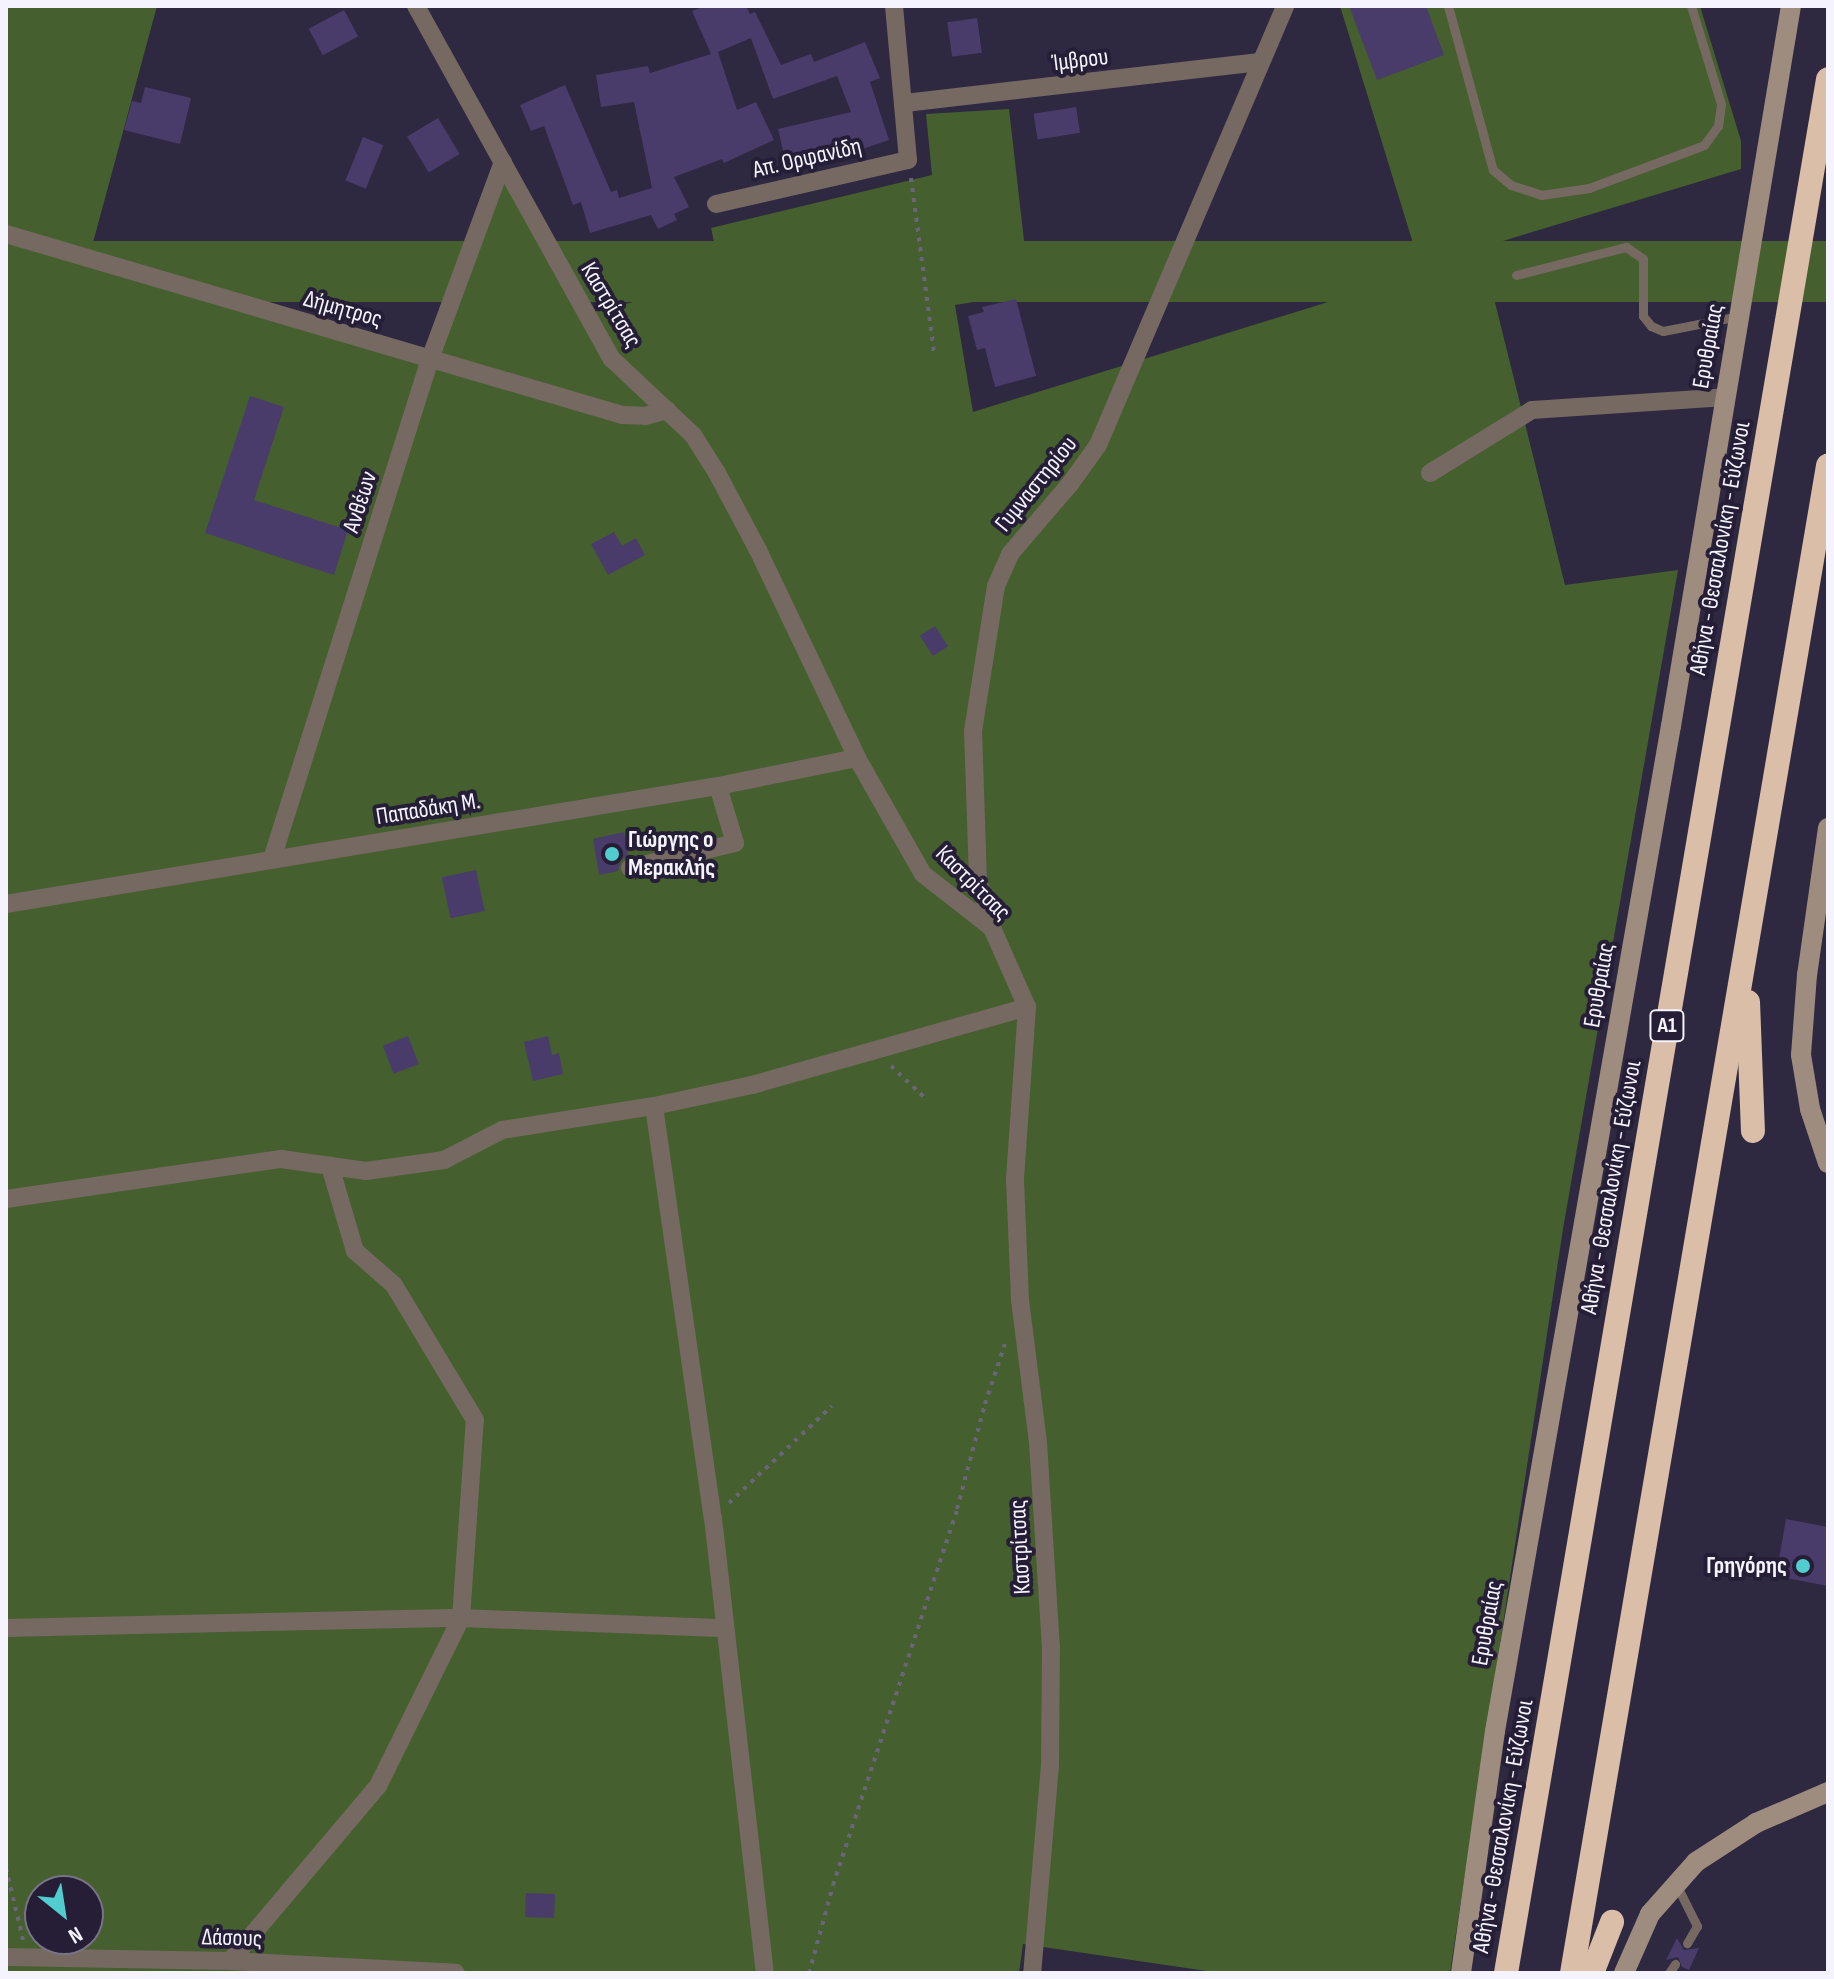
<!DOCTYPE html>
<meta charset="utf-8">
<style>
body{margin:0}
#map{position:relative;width:1834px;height:1979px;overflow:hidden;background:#2e2840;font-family:"Sofia Sans Condensed",sans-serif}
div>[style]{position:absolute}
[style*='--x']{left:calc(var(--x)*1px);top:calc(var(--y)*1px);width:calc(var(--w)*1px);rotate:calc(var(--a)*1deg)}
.green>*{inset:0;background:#465f2f;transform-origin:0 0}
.forest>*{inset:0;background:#455f2f}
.building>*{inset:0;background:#493c6b;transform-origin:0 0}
.path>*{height:4px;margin-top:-2px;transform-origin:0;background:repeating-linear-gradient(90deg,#6a6679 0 4px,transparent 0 10px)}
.lane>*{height:9px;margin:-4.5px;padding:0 4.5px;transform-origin:4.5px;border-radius:4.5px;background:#756961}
.street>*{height:18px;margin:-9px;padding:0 9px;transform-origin:9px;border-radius:9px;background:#756961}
.secondary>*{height:20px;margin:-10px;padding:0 10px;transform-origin:10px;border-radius:10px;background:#9e8c7e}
.highway>*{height:24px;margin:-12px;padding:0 12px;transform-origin:12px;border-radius:12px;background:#dbbea8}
.dots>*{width:22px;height:22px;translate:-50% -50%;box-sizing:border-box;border:4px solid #251e36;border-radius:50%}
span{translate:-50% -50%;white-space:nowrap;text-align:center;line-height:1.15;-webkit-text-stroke:8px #251e36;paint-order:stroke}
.shield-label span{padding:2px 6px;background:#251e36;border:2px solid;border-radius:6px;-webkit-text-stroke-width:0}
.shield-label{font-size:22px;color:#f5f3fd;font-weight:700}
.street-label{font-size:24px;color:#f5f3fd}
.poi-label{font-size:24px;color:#f5f3fd;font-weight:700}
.left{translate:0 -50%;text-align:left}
.right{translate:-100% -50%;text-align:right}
.frame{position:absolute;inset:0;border:8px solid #f5f3fd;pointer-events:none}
.north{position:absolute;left:24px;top:1875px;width:80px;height:80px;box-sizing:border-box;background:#251e36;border:2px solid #787386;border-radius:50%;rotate:150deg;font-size:22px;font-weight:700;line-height:32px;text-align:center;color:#f5f3fd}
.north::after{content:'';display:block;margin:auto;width:28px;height:36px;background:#52cdcf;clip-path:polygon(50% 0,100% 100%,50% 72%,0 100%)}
</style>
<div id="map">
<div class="green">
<i style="clip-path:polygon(1340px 6px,1700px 6px,1741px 141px,1741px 169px,1420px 266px)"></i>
<i style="left:1828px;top:241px;width:61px;height:1757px;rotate:90deg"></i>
</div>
<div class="forest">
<i style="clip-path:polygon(evenodd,6px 6px,157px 6px,91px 250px,432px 357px,503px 165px,585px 314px,722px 280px,711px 228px,932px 175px,926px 114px,1009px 109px,1030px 293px,955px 305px,973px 412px,1483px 254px,1565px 585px,1678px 570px,1563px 1229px,1450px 1973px,1220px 1973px,1023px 1944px,1019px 1973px,6px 1973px,6px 6px,40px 1891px,88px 1891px,88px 1939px,40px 1939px,40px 1891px)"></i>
</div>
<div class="building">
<i style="clip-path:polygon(705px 6px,746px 6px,750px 14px,755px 12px,781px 65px,811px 54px,814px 62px,865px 42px,880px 78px,870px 82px,889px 140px,845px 155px,842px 146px,785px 159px,778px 129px,851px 112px,837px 76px,773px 99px,751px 38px,718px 52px,737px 110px,756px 102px,774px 140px,724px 163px,722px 159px,674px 177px,689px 207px,674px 214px,677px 220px,658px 229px,651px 215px,590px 233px,581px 202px,573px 205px,544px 126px,531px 131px,520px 105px,565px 85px,611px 192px,617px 190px,619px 198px,652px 188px,634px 102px,601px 107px,596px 75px,648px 66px,650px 73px,711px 54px,692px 11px)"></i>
<i style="clip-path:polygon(1349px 6px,1426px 6px,1444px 55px,1377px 80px)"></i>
<i style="left:344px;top:10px;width:30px;height:40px;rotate:62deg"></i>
<i style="left:977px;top:18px;width:35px;height:30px;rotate:82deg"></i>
<i style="clip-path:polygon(145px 87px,191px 98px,180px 144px,124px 130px,132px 101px,141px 103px)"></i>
<i style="left:1076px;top:107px;width:26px;height:43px;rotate:81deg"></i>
<i style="left:438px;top:118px;width:42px;height:36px;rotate:59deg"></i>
<i style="left:363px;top:137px;width:22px;height:47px;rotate:22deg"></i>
<i style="clip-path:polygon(1016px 299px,1036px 376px,995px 387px,985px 348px,977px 350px,968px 316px,984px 312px,982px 307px)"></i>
<i style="clip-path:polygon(250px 396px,284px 407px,254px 500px,348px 530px,334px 575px,205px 533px)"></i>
<i style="clip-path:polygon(614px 532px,622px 546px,636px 538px,645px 555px,608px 575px,591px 544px)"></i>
<i style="left:935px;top:626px;width:24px;height:18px;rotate:57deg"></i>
<i style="clip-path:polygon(624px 832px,628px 856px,621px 860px,618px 871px,599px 875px,593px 839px)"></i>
<i style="left:476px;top:870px;width:42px;height:35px;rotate:78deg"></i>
<i style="left:408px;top:1036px;width:30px;height:27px;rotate:69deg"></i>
<i style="clip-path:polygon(548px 1036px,552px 1055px,559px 1053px,563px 1074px,533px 1081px,524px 1042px)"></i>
<i style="clip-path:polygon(1786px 1519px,1828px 1527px,1828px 1586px,1776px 1576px)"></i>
<i style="left:526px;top:1893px;width:29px;height:24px;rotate:2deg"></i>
<i style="clip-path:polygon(1677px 1938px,1684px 1950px,1699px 1948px,1689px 1970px,1682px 1967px,1678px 1957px,1666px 1960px)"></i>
</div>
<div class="path">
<i style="--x:911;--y:178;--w:176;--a:82.5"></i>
<i style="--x:891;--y:1066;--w:45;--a:43.2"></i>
<i style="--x:729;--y:1503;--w:141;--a:-43.3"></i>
<i style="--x:6;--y:1868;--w:74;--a:76.7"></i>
<i style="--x:809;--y:1973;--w:91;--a:-74.7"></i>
<i style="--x:833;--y:1885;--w:396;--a:-71.7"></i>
<i style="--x:957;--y:1509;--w:109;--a:-75.1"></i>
<i style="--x:985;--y:1404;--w:63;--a:-71.6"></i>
</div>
<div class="lane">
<i style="--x:1448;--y:6;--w:170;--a:74.7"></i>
<i style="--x:1493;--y:170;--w:23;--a:40"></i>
<i style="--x:1511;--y:185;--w:32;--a:18"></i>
<i style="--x:1541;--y:195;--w:49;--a:-8.3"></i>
<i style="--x:1589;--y:188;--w:123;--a:-20.5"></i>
<i style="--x:1704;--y:145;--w:24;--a:-54"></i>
<i style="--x:1718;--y:126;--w:22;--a:-82"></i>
<i style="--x:1721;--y:104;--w:102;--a:-107"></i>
<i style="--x:1516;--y:275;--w:114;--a:-14.3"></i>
<i style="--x:1626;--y:247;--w:21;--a:35"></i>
<i style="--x:1643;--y:259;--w:57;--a:90"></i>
<i style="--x:1643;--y:316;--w:13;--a:51"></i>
<i style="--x:1651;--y:326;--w:13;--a:23"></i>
<i style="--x:1663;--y:331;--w:77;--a:-11.2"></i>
<i style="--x:1677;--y:1886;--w:45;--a:63.4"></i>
<i style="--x:1697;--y:1926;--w:20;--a:120"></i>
<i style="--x:1669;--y:1973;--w:11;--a:-56"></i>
</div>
<div class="street">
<i style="--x:416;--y:6;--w:404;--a:61"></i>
<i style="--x:612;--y:359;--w:111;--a:43.2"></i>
<i style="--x:693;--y:435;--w:45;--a:57.7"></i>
<i style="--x:717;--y:473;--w:87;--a:62"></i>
<i style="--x:758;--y:550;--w:230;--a:64.5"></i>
<i style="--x:857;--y:758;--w:133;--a:60.4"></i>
<i style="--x:923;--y:874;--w:88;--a:38"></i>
<i style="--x:992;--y:928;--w:86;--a:66.1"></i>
<i style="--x:1027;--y:1007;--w:173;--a:94"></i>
<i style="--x:1015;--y:1180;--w:120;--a:87.6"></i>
<i style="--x:1020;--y:1300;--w:143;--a:82.8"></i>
<i style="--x:1038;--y:1442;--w:205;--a:86.4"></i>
<i style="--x:1051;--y:1647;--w:118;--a:90.5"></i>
<i style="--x:1050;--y:1765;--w:209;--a:94.9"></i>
<i style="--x:905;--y:103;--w:357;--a:-6.6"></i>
<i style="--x:716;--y:204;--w:197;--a:-12.9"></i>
<i style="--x:908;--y:160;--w:155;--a:-95.2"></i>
<i style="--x:6;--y:234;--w:642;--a:16.37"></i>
<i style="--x:622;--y:415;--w:23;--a:2"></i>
<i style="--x:645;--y:416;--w:23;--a:-15"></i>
<i style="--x:1430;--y:473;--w:120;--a:-31.7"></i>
<i style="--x:1532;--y:410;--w:194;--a:-3.8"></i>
<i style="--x:272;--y:859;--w:524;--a:-72.46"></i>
<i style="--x:430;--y:359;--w:210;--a:-69.7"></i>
<i style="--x:630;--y:868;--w:108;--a:-13.4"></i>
<i style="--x:735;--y:843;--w:59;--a:-106.6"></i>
<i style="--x:6;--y:904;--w:722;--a:-9.41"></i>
<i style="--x:718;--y:786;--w:142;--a:-11.4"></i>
<i style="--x:992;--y:928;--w:50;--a:-106.3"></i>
<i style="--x:978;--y:880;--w:149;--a:-91.9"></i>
<i style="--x:973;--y:731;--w:147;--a:-81"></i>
<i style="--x:996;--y:586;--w:35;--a:-66"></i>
<i style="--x:1010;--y:554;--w:92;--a:-49.4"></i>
<i style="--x:1070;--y:484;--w:48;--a:-54.3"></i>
<i style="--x:1098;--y:445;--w:477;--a:-66.9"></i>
<i style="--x:654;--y:1106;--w:416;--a:81.9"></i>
<i style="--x:713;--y:1518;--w:458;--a:83.5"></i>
<i style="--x:6;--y:1199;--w:278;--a:-8.3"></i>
<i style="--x:281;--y:1159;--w:86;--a:8"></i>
<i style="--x:366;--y:1171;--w:79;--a:-8"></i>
<i style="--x:444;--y:1160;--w:65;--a:-27.3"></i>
<i style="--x:502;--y:1130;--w:154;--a:-9"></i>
<i style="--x:654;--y:1106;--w:100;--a:-12.1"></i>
<i style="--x:752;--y:1085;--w:286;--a:-15.8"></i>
<i style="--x:6;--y:1628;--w:455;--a:-1.3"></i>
<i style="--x:461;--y:1618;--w:264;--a:2.2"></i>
<i style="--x:6;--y:1957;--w:224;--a:1"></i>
<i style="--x:230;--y:1961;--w:226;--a:3"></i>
<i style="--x:230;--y:1961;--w:229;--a:-49.8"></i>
<i style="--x:378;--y:1786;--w:187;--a:-63.7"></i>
<i style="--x:461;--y:1618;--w:198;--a:-86"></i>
<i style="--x:475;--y:1420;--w:157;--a:-121"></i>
<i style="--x:394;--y:1285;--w:52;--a:-138.9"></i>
<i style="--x:355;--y:1251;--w:89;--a:-106.4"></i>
</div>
<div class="secondary">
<i style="--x:1828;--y:828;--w:148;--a:98.1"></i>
<i style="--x:1807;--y:975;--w:80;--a:94.3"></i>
<i style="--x:1801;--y:1055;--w:55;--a:80.5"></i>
<i style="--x:1810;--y:1109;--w:57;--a:71.6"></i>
<i style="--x:1461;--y:1973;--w:244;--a:-82"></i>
<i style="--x:1495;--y:1731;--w:1020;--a:-80.07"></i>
<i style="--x:1671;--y:726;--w:730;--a:-80.54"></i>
<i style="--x:1624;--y:1973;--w:64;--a:-66.2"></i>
<i style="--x:1650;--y:1914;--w:69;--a:-48.5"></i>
<i style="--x:1696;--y:1862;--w:72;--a:-33"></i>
<i style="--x:1756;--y:1823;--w:78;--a:-23.3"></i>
</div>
<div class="highway">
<i style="--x:1748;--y:1002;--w:129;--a:87.8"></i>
<i style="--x:1506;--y:1973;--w:1921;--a:-80.35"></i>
<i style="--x:1572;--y:1973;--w:1529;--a:-80.36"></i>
<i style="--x:1592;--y:1973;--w:55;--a:-68.6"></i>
</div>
<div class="dots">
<i style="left:612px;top:854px;background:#52cdcf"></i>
<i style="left:1803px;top:1566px;background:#52cdcf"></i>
</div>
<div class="shield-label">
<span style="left:1667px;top:1026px">Α1</span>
</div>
<div class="street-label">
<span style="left:1080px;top:60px;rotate:-7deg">Ίμβρου</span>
<span style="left:807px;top:158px;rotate:-13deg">Απ. Ορφανίδη</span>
<span style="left:611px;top:305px;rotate:59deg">Καστρίτσας</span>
<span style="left:343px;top:309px;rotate:16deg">Δήμητρος</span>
<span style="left:1708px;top:346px;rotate:-80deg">Ερυθραίας</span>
<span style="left:1036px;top:484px;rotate:-51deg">Γυμναστηρίου</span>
<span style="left:360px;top:502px;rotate:-72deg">Ανθέων</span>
<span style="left:1720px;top:548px;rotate:-80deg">Αθήνα - Θεσσαλονίκη - Εύζωνοι</span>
<span style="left:428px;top:809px;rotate:-9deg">Παπαδάκη Μ.</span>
<span style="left:973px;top:883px;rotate:45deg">Καστρίτσας</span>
<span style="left:1599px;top:985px;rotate:-80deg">Ερυθραίας</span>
<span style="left:1611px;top:1187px;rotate:-80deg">Αθήνα - Θεσσαλονίκη - Εύζωνοι</span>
<span style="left:1020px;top:1547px;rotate:-93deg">Καστρίτσας</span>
<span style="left:1487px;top:1623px;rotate:-80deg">Ερυθραίας</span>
<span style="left:1503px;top:1826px;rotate:-80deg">Αθήνα - Θεσσαλονίκη - Εύζωνοι</span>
<span style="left:232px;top:1938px;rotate:2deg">Δάσους</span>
</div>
<div class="poi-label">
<span class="left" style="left:628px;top:854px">Γιώργης ο<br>Μερακλής</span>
<span class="right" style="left:1787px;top:1566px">Γρηγόρης</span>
</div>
<div class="frame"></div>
<div class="north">N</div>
</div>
